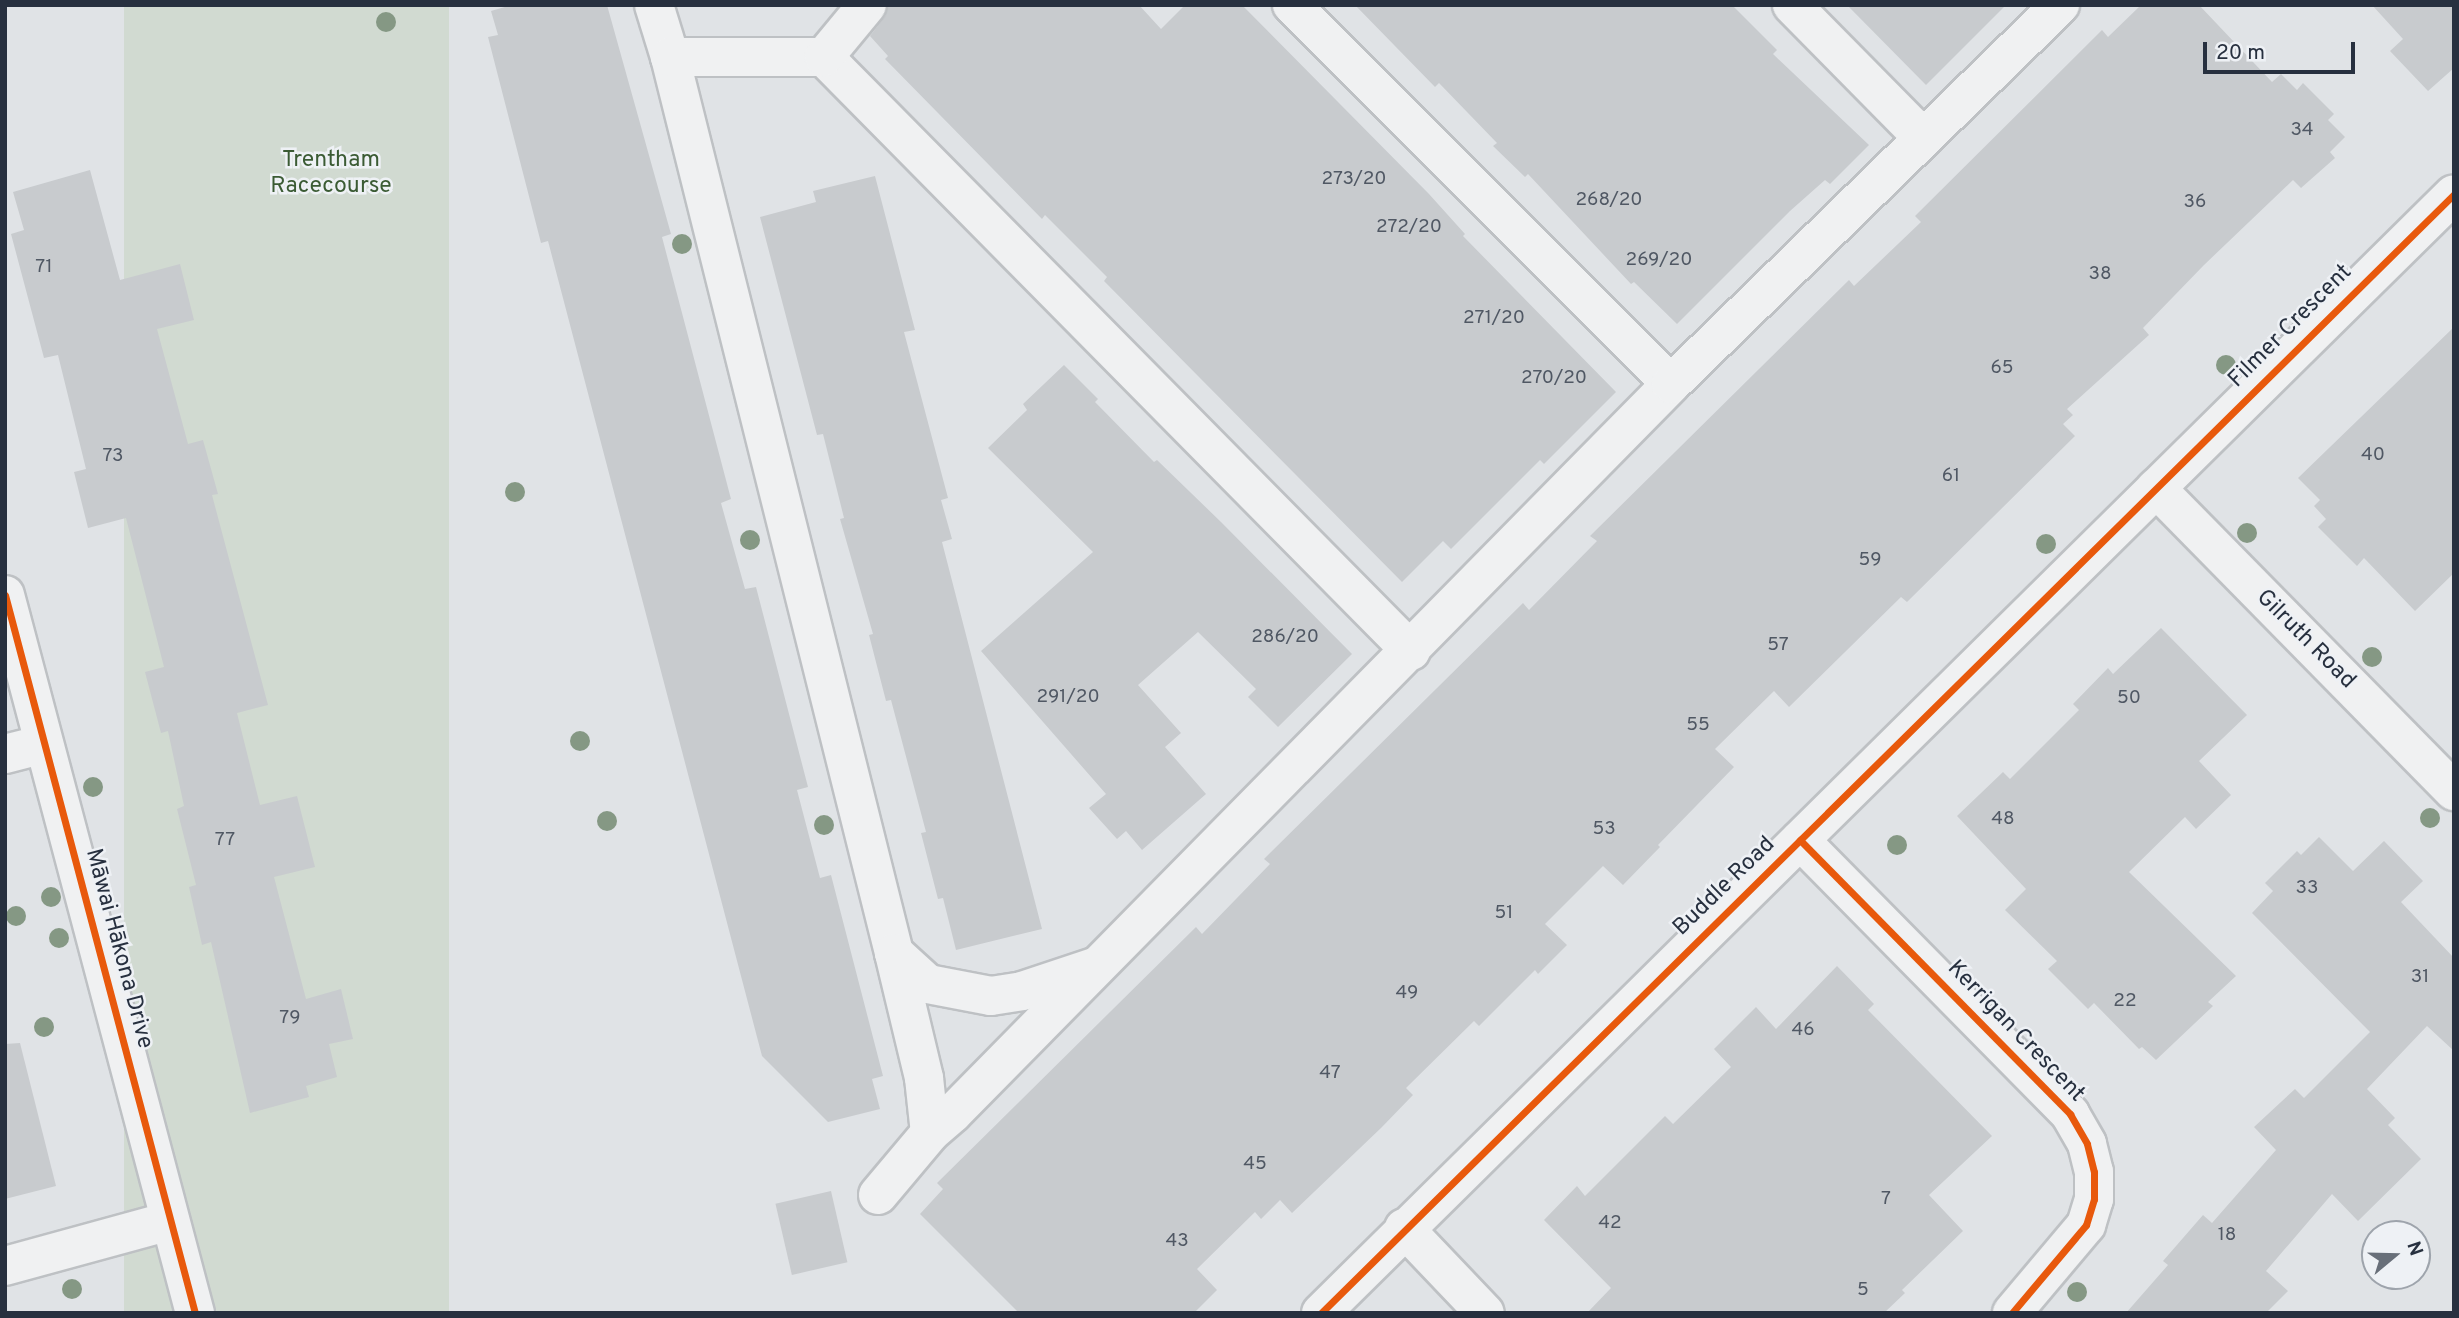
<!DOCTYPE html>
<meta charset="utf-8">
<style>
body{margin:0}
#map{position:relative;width:2459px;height:1318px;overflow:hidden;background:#e0e3e6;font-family:Overpass,sans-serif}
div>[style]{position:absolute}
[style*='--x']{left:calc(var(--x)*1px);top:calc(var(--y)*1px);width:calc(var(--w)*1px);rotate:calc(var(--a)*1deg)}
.green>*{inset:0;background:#d1dad1;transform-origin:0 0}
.building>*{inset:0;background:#c8cbce;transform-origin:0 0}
.roads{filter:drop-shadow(2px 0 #bec1c4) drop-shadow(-2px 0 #bec1c4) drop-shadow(0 2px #bec1c4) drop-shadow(0 -2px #bec1c4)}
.minor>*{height:38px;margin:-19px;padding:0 19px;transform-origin:19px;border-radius:19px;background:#f0f1f2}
.cycleway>*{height:7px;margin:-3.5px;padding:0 3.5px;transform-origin:3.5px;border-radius:3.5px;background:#e8590c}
.trees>*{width:20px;height:20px;margin:-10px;border-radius:50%;background:#859884}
span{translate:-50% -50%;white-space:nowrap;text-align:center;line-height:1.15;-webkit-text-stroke:5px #eef1f5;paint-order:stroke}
.number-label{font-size:19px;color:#505864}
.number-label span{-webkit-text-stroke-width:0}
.park-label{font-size:23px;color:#3b5b34}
.street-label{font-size:23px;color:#27303f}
.frame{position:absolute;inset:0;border:7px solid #27303f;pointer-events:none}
.north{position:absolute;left:2361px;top:1220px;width:70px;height:70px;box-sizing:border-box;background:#eef1f5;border:2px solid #9ea4ac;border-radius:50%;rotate:71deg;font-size:19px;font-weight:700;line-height:28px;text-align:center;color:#27303f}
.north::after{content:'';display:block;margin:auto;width:24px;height:32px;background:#686f79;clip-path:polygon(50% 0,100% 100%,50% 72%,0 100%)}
.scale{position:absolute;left:2203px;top:42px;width:152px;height:32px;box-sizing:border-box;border:4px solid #27303f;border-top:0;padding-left:9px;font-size:21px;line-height:24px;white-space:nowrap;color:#27303f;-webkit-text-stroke:5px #eef1f5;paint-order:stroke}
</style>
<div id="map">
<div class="green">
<i style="left:124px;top:5px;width:325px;height:1353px"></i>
</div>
<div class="building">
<i style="clip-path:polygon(512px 5px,607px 5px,671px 234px,662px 237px,731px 499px,721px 503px,745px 589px,756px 587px,808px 787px,797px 790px,820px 878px,831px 875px,883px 1076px,872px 1079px,880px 1109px,828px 1122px,762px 1056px,548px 241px,541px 243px,488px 37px,498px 35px,491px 11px)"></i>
<i style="clip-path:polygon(888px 5px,1139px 5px,1161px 29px,1185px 5px,1242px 5px,1429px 194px,1465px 234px,1463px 236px,1616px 392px,1544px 464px,1540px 460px,1451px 549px,1443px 541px,1402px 582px,1104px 281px,1107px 277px,1045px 215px,1042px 219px,885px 59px,888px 56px,870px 36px,884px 18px)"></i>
<i style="clip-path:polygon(1355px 5px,1732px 5px,1777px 50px,1773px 54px,1869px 145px,1830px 184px,1825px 180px,1790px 211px,1677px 324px,1634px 282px,1631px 284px,1528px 174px,1525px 177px,1493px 146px,1497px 143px,1439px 83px,1435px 87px)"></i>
<i style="clip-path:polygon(1847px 5px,2006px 5px,1926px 85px)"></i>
<i style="clip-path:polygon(2141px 5px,2199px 5px,2272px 82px,2281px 74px,2297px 90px,2303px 83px,2334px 114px,2328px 120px,2345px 137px,2330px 152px,2335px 158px,2301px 188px,2293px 180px,2204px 265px,2143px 328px,2149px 335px,2067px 409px,2073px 415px,2063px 424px,2075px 436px,1907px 602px,1901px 597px,1789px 707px,1774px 691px,1715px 749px,1734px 767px,1658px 845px,1660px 847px,1623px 885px,1603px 866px,1545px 924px,1567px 945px,1538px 974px,1535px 970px,1479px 1026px,1474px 1021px,1406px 1088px,1413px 1095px,1381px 1128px,1292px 1213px,1280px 1200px,1261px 1219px,1255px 1212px,1197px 1269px,1217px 1290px,1194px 1313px,1019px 1313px,920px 1214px,943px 1189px,937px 1183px,1196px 927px,1202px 934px,1270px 864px,1264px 859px,1523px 603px,1529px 610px,1597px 541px,1590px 536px,1849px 280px,1854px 286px,1921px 222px,1915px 216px,2102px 30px,2108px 37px)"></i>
<i style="clip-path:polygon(2372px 5px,2454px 5px,2454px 68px,2428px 91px,2390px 51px,2403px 39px)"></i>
<i style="clip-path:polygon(90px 170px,120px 280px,180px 264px,194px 320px,157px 329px,188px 444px,203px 440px,218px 494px,212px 495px,268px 705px,237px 713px,260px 805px,297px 796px,315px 867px,274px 877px,306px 999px,341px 989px,353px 1039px,329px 1044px,337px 1077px,306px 1086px,309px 1097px,250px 1113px,211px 942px,202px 945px,189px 887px,196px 885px,177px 809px,184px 806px,168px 731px,161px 733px,145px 672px,164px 667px,126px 518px,88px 528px,74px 472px,86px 469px,58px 355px,44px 358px,11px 234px,24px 230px,13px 192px)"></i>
<i style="clip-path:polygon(875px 176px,915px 330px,904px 332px,948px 498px,941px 500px,952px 539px,942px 542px,1042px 929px,956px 950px,943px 898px,938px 899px,921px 833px,926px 832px,891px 700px,886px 701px,869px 635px,873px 634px,840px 519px,844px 518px,823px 434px,817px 435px,760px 217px,816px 202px,813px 191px)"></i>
<i style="clip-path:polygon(2454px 327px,2454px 573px,2415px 611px,2364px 558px,2357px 566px,2318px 527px,2326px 519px,2314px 506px,2320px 500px,2298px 478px)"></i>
<i style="clip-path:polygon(1064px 365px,1098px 399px,1095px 402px,1154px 462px,1157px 460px,1221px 522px,1352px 654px,1278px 727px,1248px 697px,1256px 689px,1198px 632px,1138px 685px,1181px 733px,1165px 747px,1206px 794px,1142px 850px,1126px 831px,1117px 839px,1089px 808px,1106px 794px,981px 651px,1093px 552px,988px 448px,1027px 410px,1023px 404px)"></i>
<i style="clip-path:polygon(2161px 628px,2247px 715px,2199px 761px,2231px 795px,2196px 829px,2185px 817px,2129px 872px,2236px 976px,2208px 1002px,2213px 1006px,2156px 1060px,2142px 1047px,2139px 1049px,2094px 1003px,2088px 1009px,2048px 969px,2057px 961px,2005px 910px,2026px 889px,1957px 816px,2003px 772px,2010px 779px,2079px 710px,2073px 704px,2108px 668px,2113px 674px)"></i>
<i style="clip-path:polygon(2319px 837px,2353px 871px,2384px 841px,2423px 881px,2401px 902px,2454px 958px,2454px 1051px,2427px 1026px,2367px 1089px,2395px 1118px,2388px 1125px,2421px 1159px,2358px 1221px,2332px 1194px,2266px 1271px,2288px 1291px,2266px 1313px,2126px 1313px,2168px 1265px,2163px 1261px,2203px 1215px,2212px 1223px,2276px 1150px,2254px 1127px,2295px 1089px,2304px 1098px,2370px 1032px,2252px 913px,2273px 891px,2265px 883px,2297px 851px,2301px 855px)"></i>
<i style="clip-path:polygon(1837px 966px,1874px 1004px,1868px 1010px,1992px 1136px,1929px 1195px,1963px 1231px,1902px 1290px,1905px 1293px,1884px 1313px,1587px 1313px,1611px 1288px,1544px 1220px,1577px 1186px,1585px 1196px,1665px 1116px,1673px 1124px,1731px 1067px,1714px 1049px,1756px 1007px,1776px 1029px)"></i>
<i style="clip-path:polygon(20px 1043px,56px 1186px,5px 1199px,5px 1044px)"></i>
<i style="left:831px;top:1191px;width:73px;height:57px;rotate:77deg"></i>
</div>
<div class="roads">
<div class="minor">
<i style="--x:654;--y:5;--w:54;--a:72.9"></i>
<i style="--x:670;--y:57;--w:924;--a:75.96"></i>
<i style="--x:894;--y:953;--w:129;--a:76.5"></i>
<i style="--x:924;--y:1078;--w:55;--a:83.8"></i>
<i style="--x:1292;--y:5;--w:536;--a:45"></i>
<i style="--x:1792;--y:5;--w:187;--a:45.4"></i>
<i style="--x:670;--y:57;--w:154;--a:0"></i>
<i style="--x:824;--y:57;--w:835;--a:45.34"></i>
<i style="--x:824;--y:57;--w:67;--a:-50.4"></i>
<i style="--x:2156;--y:488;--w:425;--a:45.5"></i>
<i style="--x:5;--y:595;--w:743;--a:75.18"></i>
<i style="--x:5;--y:754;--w:40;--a:-14.4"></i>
<i style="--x:1800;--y:840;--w:385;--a:45.4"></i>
<i style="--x:2070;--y:1114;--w:34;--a:60"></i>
<i style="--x:2087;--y:1144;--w:29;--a:76"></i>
<i style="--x:2094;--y:1172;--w:27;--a:90"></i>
<i style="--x:2094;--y:1199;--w:27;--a:107"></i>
<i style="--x:2086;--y:1225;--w:115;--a:130.1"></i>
<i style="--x:894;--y:953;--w:46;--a:42.4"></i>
<i style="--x:928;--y:984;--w:64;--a:10.8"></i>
<i style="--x:991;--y:996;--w:31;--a:-9"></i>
<i style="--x:1022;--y:991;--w:76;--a:-18.4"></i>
<i style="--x:878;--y:1195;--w:81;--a:-50"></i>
<i style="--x:930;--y:1133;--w:30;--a:-41"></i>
<i style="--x:953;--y:1113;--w:1023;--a:-45.44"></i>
<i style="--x:1671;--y:384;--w:543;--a:-44.25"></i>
<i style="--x:1404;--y:1228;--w:117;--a:46.4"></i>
<i style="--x:5;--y:1266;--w:171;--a:-15.3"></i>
<i style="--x:1321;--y:1313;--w:1592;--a:-44.64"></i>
</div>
</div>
<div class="cycleway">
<i style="--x:5;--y:595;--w:743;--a:75.18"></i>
<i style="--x:1800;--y:840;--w:385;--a:45.4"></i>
<i style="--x:2070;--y:1114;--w:34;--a:60"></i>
<i style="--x:2087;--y:1144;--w:29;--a:76"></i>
<i style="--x:2094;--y:1172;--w:27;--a:90"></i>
<i style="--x:2094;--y:1199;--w:27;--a:107"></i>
<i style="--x:2086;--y:1225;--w:115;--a:130.1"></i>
<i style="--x:1321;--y:1313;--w:1592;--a:-44.64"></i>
</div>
<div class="trees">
<i style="left:386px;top:22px"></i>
<i style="left:682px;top:244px"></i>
<i style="left:2226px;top:365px"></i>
<i style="left:515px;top:492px"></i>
<i style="left:2247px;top:533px"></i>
<i style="left:750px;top:540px"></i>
<i style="left:2046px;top:544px"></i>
<i style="left:2372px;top:657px"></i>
<i style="left:580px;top:741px"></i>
<i style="left:93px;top:787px"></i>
<i style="left:2430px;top:818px"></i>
<i style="left:607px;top:821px"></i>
<i style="left:824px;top:825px"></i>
<i style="left:1897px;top:845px"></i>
<i style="left:51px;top:897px"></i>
<i style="left:16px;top:916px"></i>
<i style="left:59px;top:938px"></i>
<i style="left:44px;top:1027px"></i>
<i style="left:72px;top:1289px"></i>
<i style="left:2077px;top:1292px"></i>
</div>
<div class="number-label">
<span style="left:2302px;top:131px">34</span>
<span style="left:1354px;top:180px">273/20</span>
<span style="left:1609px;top:201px">268/20</span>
<span style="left:2195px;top:203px">36</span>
<span style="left:1409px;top:228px">272/20</span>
<span style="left:1659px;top:261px">269/20</span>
<span style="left:44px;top:268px">71</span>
<span style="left:2100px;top:275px">38</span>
<span style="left:1494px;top:319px">271/20</span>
<span style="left:2002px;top:369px">65</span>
<span style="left:1554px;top:379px">270/20</span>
<span style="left:2373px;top:456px">40</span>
<span style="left:113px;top:457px">73</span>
<span style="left:1951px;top:477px">61</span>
<span style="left:1870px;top:561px">59</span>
<span style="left:1285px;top:638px">286/20</span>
<span style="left:1778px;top:646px">57</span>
<span style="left:1068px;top:698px">291/20</span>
<span style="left:2129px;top:699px">50</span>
<span style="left:1698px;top:726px">55</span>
<span style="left:2003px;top:820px">48</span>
<span style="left:1604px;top:830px">53</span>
<span style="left:225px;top:841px">77</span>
<span style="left:2307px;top:889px">33</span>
<span style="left:1504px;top:914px">51</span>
<span style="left:2420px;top:978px">31</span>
<span style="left:1407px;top:994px">49</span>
<span style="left:2125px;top:1002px">22</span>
<span style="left:290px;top:1019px">79</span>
<span style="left:1803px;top:1031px">46</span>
<span style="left:1330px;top:1074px">47</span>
<span style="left:1255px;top:1165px">45</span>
<span style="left:1886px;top:1200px">7</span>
<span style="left:1610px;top:1224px">42</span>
<span style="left:2227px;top:1236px">18</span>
<span style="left:1177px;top:1242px">43</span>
<span style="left:1863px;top:1291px">5</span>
</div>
<div class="park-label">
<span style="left:331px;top:174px">Trentham<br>Racecourse</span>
</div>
<div class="street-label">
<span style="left:2291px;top:327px;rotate:-45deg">Filmer Crescent</span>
<span style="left:2305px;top:640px;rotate:45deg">Gilruth Road</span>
<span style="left:1725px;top:887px;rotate:-44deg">Buddle Road</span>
<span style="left:118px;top:949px;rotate:75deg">Māwai Hākona Drive</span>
<span style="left:2015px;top:1032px;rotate:46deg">Kerrigan Crescent</span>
</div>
<div class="frame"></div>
<div class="north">N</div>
<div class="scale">20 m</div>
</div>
